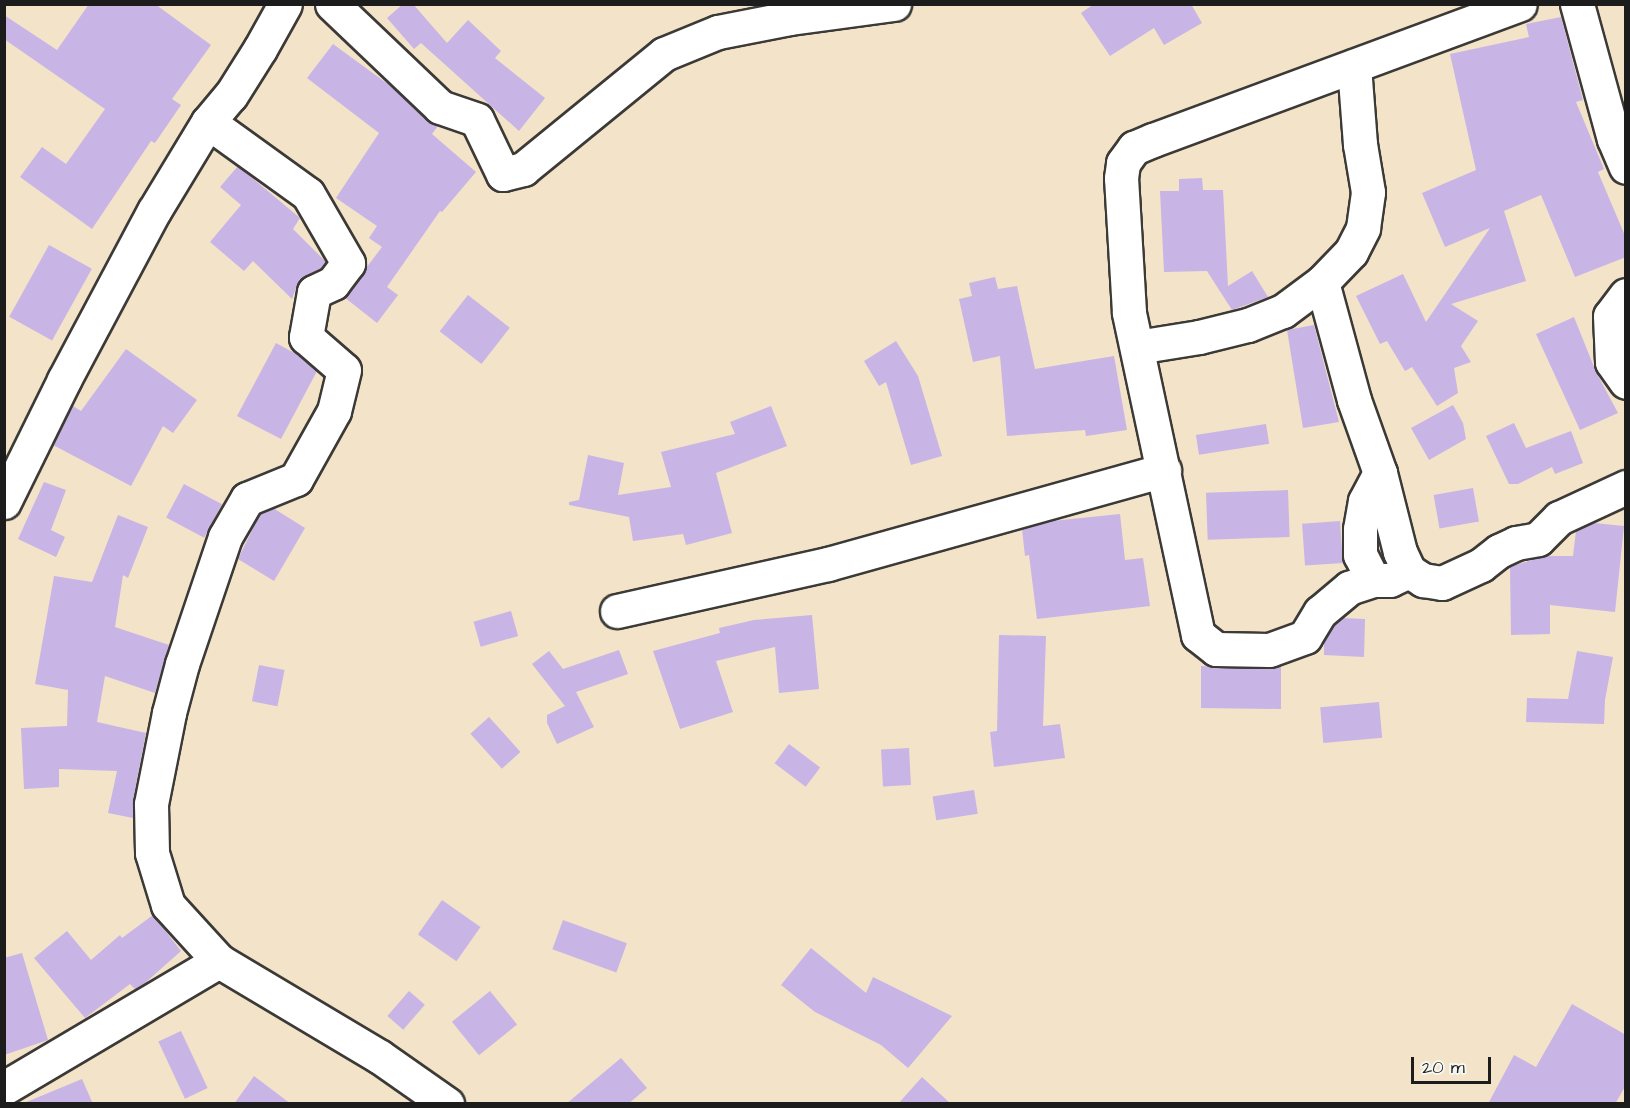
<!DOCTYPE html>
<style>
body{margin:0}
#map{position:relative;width:1630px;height:1108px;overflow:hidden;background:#f2e3c9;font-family:"Architects Daughter",sans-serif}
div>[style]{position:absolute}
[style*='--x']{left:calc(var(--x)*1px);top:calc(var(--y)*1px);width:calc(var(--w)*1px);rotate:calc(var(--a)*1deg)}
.building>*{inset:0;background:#c9b4e6;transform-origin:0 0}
.roads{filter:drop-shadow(2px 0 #3c3a36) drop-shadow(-2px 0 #3c3a36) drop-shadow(0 2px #3c3a36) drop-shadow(0 -2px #3c3a36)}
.minor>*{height:33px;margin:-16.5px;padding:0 16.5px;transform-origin:16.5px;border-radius:16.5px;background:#fff}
span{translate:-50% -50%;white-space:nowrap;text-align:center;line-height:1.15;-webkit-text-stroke:4.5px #f6f6f2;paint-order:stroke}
.frame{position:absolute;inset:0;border:6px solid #1c1c1c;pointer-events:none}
.scale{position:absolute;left:1411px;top:1057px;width:80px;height:27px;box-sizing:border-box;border:3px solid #1c1c1c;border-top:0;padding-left:8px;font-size:18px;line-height:21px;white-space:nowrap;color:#1c1c1c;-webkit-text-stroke:4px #f6f6f2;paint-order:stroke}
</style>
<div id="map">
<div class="building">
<i style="clip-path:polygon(89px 4px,155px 4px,211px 45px,172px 99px,181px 105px,155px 143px,151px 141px,92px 229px,20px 177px,42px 147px,66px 164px,105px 109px,4px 39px,4px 15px,57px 50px)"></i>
<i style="clip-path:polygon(403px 4px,413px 4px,447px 43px,468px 20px,501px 51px,495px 58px,545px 98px,519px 131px,421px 43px,414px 49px,387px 18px)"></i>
<i style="clip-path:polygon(1094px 4px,1191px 4px,1202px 23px,1164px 45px,1154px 28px,1110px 56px,1081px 13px)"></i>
<i style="clip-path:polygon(1561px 17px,1583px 100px,1576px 102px,1604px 169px,1598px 172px,1626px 238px,1626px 257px,1575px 277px,1541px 195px,1504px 211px,1526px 281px,1451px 304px,1478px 321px,1461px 346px,1471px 362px,1454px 368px,1458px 393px,1437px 406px,1412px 367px,1405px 371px,1387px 341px,1380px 344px,1356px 296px,1403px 274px,1426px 322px,1490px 228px,1445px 247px,1422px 193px,1476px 170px,1450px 54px,1529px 37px,1526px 24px)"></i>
<i style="clip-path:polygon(333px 44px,396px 90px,427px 121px,438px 126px,432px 134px,476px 172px,442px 212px,440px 211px,387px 287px,398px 295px,377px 323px,344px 297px,382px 247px,369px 238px,377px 226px,336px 198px,379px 133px,307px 78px)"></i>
<i style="clip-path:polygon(238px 166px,300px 218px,293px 229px,326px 262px,321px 268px,299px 280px,292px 299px,253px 261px,244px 271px,210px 242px,241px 205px,220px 187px)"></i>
<i style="clip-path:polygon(1202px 178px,1203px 190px,1223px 190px,1228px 286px,1252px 271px,1268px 297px,1232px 310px,1207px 271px,1164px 272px,1160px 191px,1179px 191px,1179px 179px)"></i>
<i style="left:49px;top:245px;width:49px;height:82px;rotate:29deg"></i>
<i style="clip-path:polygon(995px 277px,998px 289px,1017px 286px,1035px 369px,1114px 356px,1127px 430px,1086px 436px,1085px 430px,1007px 436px,1000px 356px,973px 362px,959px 299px,972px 296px,969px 283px)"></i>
<i style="left:468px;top:295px;width:53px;height:46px;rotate:38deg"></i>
<i style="clip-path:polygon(1574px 317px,1596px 372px,1618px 413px,1580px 430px,1536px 334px)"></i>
<i style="clip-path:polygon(1314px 325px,1339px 422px,1303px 428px,1287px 330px)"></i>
<i style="clip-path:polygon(896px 341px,918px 376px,942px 456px,911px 465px,886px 382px,879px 386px,864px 361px)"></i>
<i style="clip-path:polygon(276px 343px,298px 355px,317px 371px,281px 439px,237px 416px)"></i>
<i style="clip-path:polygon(126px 349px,197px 400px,173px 433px,163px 426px,131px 486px,53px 445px,73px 406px,81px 411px)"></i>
<i style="clip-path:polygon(1453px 405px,1463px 423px,1466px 439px,1429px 460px,1411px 428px)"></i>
<i style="clip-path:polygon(771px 406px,787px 446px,716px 473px,732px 533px,686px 545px,683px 534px,633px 541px,629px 517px,569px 505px,569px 502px,579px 500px,588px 455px,624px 463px,618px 495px,671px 487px,661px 452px,735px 434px,730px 422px)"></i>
<i style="clip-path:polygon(1514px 423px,1526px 448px,1571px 431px,1583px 463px,1555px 474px,1552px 467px,1518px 484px,1509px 484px,1486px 436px)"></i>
<i style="left:1266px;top:424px;width:20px;height:71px;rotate:81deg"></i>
<i style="clip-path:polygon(44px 482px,66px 490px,51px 530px,65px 537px,56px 557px,18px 539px)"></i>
<i style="left:184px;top:484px;width:43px;height:38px;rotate:28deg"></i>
<i style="left:1473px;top:488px;width:34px;height:40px;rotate:80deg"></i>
<i style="left:1288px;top:490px;width:47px;height:82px;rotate:88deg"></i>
<i style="clip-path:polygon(273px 508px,305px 528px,274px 581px,238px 559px,260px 514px)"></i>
<i style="clip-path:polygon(1120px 514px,1125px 560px,1143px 558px,1150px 606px,1037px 619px,1029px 555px,1025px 556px,1022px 529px,1052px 521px)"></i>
<i style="clip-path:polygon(118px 515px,148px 527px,128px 578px,123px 575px,115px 627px,169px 645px,155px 693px,105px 676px,97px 722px,146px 733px,133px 800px,133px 818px,108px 813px,117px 771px,59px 769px,59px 787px,24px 789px,21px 728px,67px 726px,68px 690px,35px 684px,54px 576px,92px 582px)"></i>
<i style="left:1340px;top:521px;width:42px;height:38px;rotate:86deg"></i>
<i style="clip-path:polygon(1594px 523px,1624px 526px,1615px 612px,1550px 605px,1550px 634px,1511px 635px,1510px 567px,1544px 556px,1573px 556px,1576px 531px)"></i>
<i style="left:511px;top:611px;width:26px;height:39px;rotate:74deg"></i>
<i style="clip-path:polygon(812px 615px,819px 689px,779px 693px,775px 647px,716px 661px,733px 712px,680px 729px,653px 651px,720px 633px,719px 628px,754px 620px)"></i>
<i style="clip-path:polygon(1342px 618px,1365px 619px,1364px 657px,1324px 655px,1324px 641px,1334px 624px)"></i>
<i style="clip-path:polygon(999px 635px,1046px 636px,1043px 726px,1060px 724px,1065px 758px,994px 767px,990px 732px,997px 731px)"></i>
<i style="clip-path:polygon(619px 650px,628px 674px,576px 692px,594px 727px,557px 744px,547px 723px,547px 715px,565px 706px,532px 664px,549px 651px,563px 669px)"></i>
<i style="clip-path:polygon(1577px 651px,1613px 657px,1605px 700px,1604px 724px,1526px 722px,1527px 698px,1568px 699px)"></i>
<i style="left:259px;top:665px;width:26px;height:37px;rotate:11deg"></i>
<i style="clip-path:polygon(1201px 666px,1269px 669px,1281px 666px,1281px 709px,1201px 708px)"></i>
<i style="left:1379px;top:702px;width:36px;height:59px;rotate:85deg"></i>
<i style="left:489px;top:717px;width:47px;height:25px;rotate:48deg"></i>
<i style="left:789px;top:744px;width:39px;height:24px;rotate:37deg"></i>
<i style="left:909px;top:748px;width:37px;height:28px;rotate:87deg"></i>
<i style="left:974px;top:790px;width:24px;height:42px;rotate:81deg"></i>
<i style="left:442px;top:900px;width:47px;height:42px;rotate:35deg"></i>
<i style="clip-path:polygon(153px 915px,181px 951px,145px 983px,135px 989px,130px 984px,85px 1018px,34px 958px,67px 931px,91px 960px,120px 935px,122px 938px)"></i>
<i style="left:563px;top:920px;width:68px;height:31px;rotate:20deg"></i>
<i style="clip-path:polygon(811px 948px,866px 993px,873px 977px,952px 1016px,908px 1068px,881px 1045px,815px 1012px,781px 985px)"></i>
<i style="clip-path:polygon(22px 953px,48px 1040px,4px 1055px,4px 958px)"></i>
<i style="left:409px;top:991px;width:21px;height:33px;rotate:41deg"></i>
<i style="left:490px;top:991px;width:43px;height:49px;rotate:51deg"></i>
<i style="clip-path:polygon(1572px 1004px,1626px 1035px,1626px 1085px,1615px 1104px,1488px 1104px,1514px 1055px,1536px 1067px)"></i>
<i style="left:181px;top:1031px;width:63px;height:25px;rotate:65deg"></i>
<i style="clip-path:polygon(621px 1058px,647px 1088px,628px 1104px,566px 1104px)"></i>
<i style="clip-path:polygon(254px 1076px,291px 1104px,234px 1104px)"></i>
<i style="clip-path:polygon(922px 1077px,951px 1104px,898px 1104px)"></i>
<i style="clip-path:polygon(82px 1079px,93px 1104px,24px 1104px,24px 1103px)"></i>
</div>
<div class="roads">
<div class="minor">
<i style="--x:332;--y:4;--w:149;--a:43.6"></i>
<i style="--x:440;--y:107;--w:39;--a:19"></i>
<i style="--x:477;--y:120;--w:60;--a:64.3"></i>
<i style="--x:503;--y:174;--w:21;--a:-14"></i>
<i style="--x:523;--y:169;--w:182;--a:-39.2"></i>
<i style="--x:664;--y:54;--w:58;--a:-22.2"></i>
<i style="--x:718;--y:32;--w:73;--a:-11"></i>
<i style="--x:790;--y:18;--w:105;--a:-7.7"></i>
<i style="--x:1577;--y:4;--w:140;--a:74.7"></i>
<i style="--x:1614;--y:139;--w:30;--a:67"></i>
<i style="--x:208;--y:122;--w:123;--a:35.8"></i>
<i style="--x:308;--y:194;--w:80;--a:59.9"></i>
<i style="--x:348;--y:263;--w:25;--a:127"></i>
<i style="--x:333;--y:283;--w:21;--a:155"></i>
<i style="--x:314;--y:292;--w:46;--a:100.1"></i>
<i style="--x:306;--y:337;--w:50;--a:41"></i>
<i style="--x:344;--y:370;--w:42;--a:103.7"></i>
<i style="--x:334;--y:411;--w:78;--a:119.2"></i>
<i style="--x:296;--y:479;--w:53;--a:157.8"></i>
<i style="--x:247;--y:499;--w:44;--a:120.1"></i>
<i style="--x:225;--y:537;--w:134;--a:108.7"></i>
<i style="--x:182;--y:664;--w:51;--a:104.9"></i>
<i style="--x:169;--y:713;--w:93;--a:101.2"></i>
<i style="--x:151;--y:804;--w:49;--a:88.8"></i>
<i style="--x:152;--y:853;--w:54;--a:72.9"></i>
<i style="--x:168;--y:905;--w:76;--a:47.7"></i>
<i style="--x:219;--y:961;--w:187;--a:30.8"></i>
<i style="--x:380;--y:1057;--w:82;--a:35"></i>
<i style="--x:1322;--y:282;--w:122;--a:74.8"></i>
<i style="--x:1354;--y:400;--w:77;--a:70.4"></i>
<i style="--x:1380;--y:473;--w:81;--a:75.8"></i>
<i style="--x:1400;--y:552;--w:21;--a:65"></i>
<i style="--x:1409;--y:571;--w:17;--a:33"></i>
<i style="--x:1423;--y:580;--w:19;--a:9"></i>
<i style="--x:1442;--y:583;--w:43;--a:-24.8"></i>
<i style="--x:1481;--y:565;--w:23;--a:-38"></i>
<i style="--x:1499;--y:551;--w:19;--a:-25"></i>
<i style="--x:1516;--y:543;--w:22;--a:-10"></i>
<i style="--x:1538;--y:539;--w:30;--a:-45"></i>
<i style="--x:1559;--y:518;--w:74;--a:-24.8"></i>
<i style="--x:1626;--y:295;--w:26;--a:127"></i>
<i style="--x:1610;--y:316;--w:46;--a:87.5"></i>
<i style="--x:1612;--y:362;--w:24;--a:55"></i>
<i style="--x:1137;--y:347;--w:63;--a:-9.2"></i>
<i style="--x:1199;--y:337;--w:50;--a:-13.8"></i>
<i style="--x:1248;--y:325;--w:38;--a:-22"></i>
<i style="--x:1283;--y:311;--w:49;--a:-36.6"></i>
<i style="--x:1322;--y:282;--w:42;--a:-46"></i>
<i style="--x:1351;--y:252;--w:27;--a:-63"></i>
<i style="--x:1363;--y:228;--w:36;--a:-82"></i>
<i style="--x:1368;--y:192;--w:49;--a:-99.5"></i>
<i style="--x:1360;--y:144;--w:78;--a:-94.4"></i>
<i style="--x:4;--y:502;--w:136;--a:-63.8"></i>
<i style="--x:64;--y:380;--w:191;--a:-62"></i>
<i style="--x:154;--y:211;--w:104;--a:-58.8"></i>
<i style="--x:208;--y:122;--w:35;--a:-50"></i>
<i style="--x:231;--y:95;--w:54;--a:-57.8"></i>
<i style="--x:260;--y:49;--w:51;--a:-60.9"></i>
<i style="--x:1409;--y:571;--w:21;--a:155"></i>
<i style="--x:1390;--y:580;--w:17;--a:180"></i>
<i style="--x:1373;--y:580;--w:25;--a:162"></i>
<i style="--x:1349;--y:588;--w:38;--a:140"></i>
<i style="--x:1320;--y:612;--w:29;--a:121"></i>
<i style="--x:1305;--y:637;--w:38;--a:160"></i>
<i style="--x:1269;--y:650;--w:53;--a:-178.9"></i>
<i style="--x:1216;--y:649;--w:23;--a:-142"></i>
<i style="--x:1198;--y:635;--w:330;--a:-102.1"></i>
<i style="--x:1129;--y:312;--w:134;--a:-93.4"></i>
<i style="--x:1121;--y:178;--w:15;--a:-82"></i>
<i style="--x:1123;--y:163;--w:19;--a:-54"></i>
<i style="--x:1134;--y:148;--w:21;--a:-23"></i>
<i style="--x:1153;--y:140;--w:391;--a:-20.3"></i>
<i style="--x:1373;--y:580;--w:28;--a:-117"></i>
<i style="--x:1360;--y:555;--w:26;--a:-90"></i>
<i style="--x:1360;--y:529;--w:28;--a:-80"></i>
<i style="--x:1365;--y:501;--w:32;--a:-62"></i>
<i style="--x:617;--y:611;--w:216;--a:-12.6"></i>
<i style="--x:828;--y:564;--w:349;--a:-15.6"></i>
<i style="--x:4;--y:1088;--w:250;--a:-30.6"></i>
</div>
</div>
<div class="frame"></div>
<div class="scale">20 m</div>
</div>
